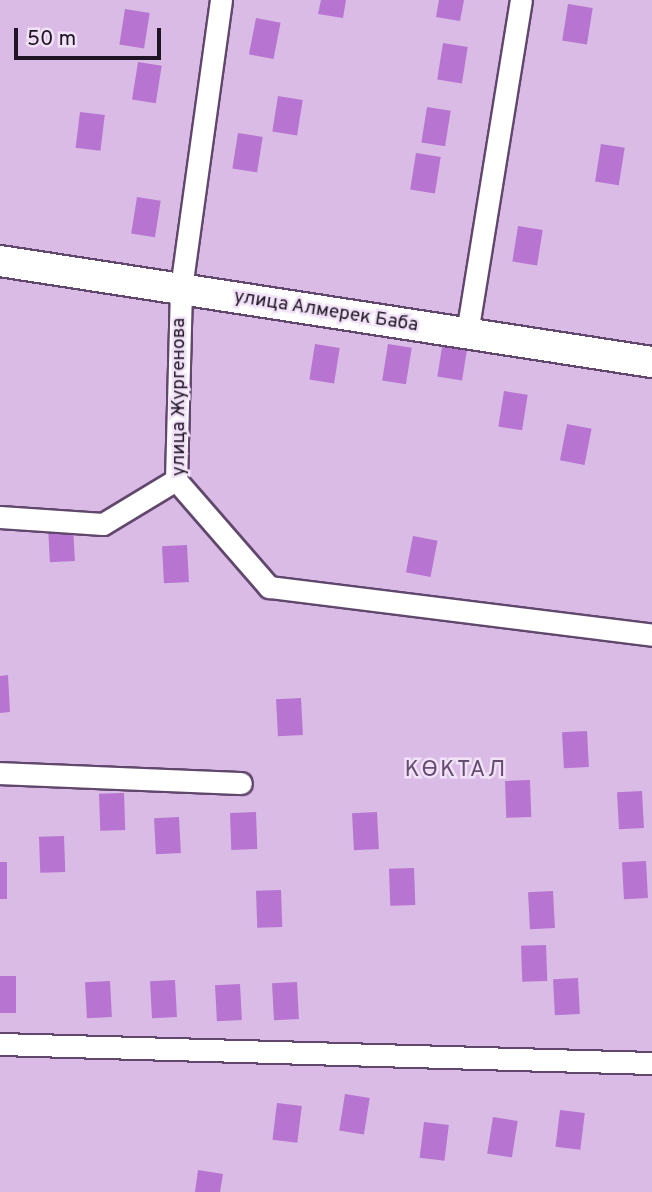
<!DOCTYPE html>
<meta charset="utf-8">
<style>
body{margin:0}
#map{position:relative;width:652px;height:1192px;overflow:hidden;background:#d9bbe5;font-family:Overpass,sans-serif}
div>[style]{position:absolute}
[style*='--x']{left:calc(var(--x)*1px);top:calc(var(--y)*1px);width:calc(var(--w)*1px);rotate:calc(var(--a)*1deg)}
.building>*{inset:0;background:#b775d1;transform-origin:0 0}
.roads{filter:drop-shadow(2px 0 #61476c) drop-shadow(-2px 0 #61476c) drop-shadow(0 2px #61476c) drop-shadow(0 -2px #61476c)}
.street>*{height:21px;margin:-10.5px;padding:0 10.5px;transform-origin:10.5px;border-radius:10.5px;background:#fff}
.secondary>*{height:30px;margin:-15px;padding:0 15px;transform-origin:15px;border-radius:15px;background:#fff}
span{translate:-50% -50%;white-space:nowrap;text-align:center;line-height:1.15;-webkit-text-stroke:5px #f1e2f8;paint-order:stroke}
.street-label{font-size:19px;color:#201525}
.quarter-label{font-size:23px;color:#664c71;letter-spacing:2px}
.scale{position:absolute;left:14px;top:28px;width:147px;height:32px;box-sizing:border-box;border:4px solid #201525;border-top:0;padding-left:9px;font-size:21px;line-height:24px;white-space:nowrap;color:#201525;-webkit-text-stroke:5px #f1e2f8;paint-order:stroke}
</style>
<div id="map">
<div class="building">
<i style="clip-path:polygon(321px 0,346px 0,343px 18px,318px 14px)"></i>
<i style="clip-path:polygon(439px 0,464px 0,460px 21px,436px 17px)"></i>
<i style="left:568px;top:4px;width:25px;height:37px;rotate:9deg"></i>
<i style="left:125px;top:9px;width:25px;height:36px;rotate:9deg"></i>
<i style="left:256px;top:18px;width:25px;height:37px;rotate:11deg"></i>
<i style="left:443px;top:43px;width:25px;height:37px;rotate:9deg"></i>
<i style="left:138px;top:62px;width:24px;height:38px;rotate:9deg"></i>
<i style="left:278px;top:96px;width:25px;height:36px;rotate:9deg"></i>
<i style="left:427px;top:107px;width:24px;height:36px;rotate:9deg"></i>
<i style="left:80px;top:112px;width:25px;height:36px;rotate:7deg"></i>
<i style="left:238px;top:133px;width:25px;height:36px;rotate:9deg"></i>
<i style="left:601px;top:144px;width:24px;height:38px;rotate:9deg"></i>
<i style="left:416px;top:153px;width:25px;height:37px;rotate:9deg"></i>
<i style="left:137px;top:197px;width:24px;height:37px;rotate:9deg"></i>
<i style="left:518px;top:226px;width:25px;height:36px;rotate:9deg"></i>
<i style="left:443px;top:341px;width:25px;height:36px;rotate:9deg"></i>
<i style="left:315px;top:344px;width:25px;height:36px;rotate:9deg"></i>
<i style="left:388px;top:344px;width:24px;height:37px;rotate:9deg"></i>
<i style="left:504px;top:391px;width:24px;height:36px;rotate:9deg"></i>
<i style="left:567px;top:424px;width:25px;height:37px;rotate:11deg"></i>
<i style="left:73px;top:525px;width:36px;height:25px;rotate:87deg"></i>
<i style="left:413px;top:536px;width:25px;height:37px;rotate:11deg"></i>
<i style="left:187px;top:545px;width:37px;height:25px;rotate:87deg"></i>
<i style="clip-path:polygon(8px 675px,10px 712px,0 713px,0 676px)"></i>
<i style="left:301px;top:698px;width:37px;height:25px;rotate:87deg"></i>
<i style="left:587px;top:731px;width:36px;height:25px;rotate:87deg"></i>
<i style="left:530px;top:780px;width:37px;height:25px;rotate:88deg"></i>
<i style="left:642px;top:791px;width:37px;height:25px;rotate:87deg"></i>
<i style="left:124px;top:793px;width:37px;height:25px;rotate:88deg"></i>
<i style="left:256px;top:812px;width:37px;height:26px;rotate:88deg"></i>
<i style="left:377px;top:812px;width:37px;height:25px;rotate:87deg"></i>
<i style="left:179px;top:817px;width:36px;height:25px;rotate:87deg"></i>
<i style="left:64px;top:836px;width:36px;height:25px;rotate:88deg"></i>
<i style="left:646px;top:861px;width:37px;height:24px;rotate:87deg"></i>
<i style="left:0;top:862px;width:7px;height:37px"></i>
<i style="left:414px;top:868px;width:37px;height:25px;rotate:88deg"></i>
<i style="left:281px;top:890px;width:37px;height:25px;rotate:88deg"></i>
<i style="left:553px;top:891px;width:37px;height:25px;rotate:87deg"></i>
<i style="left:546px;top:945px;width:36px;height:25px;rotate:88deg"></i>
<i style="left:0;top:976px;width:16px;height:37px"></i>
<i style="left:578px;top:978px;width:36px;height:25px;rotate:87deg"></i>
<i style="left:175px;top:980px;width:37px;height:25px;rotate:87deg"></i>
<i style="left:110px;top:981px;width:36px;height:25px;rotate:87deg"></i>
<i style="left:297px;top:982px;width:37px;height:25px;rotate:87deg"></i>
<i style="left:240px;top:984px;width:36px;height:25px;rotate:87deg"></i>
<i style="left:345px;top:1094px;width:25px;height:37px;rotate:9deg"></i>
<i style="left:277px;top:1103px;width:25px;height:37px;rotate:7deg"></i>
<i style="left:560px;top:1110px;width:25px;height:37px;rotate:7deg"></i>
<i style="left:493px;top:1117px;width:25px;height:37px;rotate:9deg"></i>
<i style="left:424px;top:1122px;width:25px;height:36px;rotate:7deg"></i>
<i style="clip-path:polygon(198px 1170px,223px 1174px,220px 1192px,195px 1192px)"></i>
</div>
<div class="roads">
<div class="street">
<i style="--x:221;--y:0;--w:292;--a:97.9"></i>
<i style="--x:181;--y:289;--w:191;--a:91.5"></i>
<i style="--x:176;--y:480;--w:142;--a:49"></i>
<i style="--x:269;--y:587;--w:386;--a:7.1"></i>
<i style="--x:467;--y:333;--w:337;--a:-80.8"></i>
<i style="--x:0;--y:517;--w:103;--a:3.9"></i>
<i style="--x:103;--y:524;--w:85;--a:-31.1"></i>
<i style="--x:0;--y:773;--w:241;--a:2.4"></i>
<i style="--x:0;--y:1044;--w:652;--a:1.67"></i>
</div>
<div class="secondary">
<i style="--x:0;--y:261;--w:660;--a:8.81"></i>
</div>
</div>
<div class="street-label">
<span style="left:326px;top:312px;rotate:9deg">улица Алмерек Баба</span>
<span style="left:180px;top:397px;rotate:-90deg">улица Жургенова</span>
</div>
<div class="quarter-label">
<span style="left:456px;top:771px">КӨКТАЛ</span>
</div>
<div class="scale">50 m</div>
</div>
